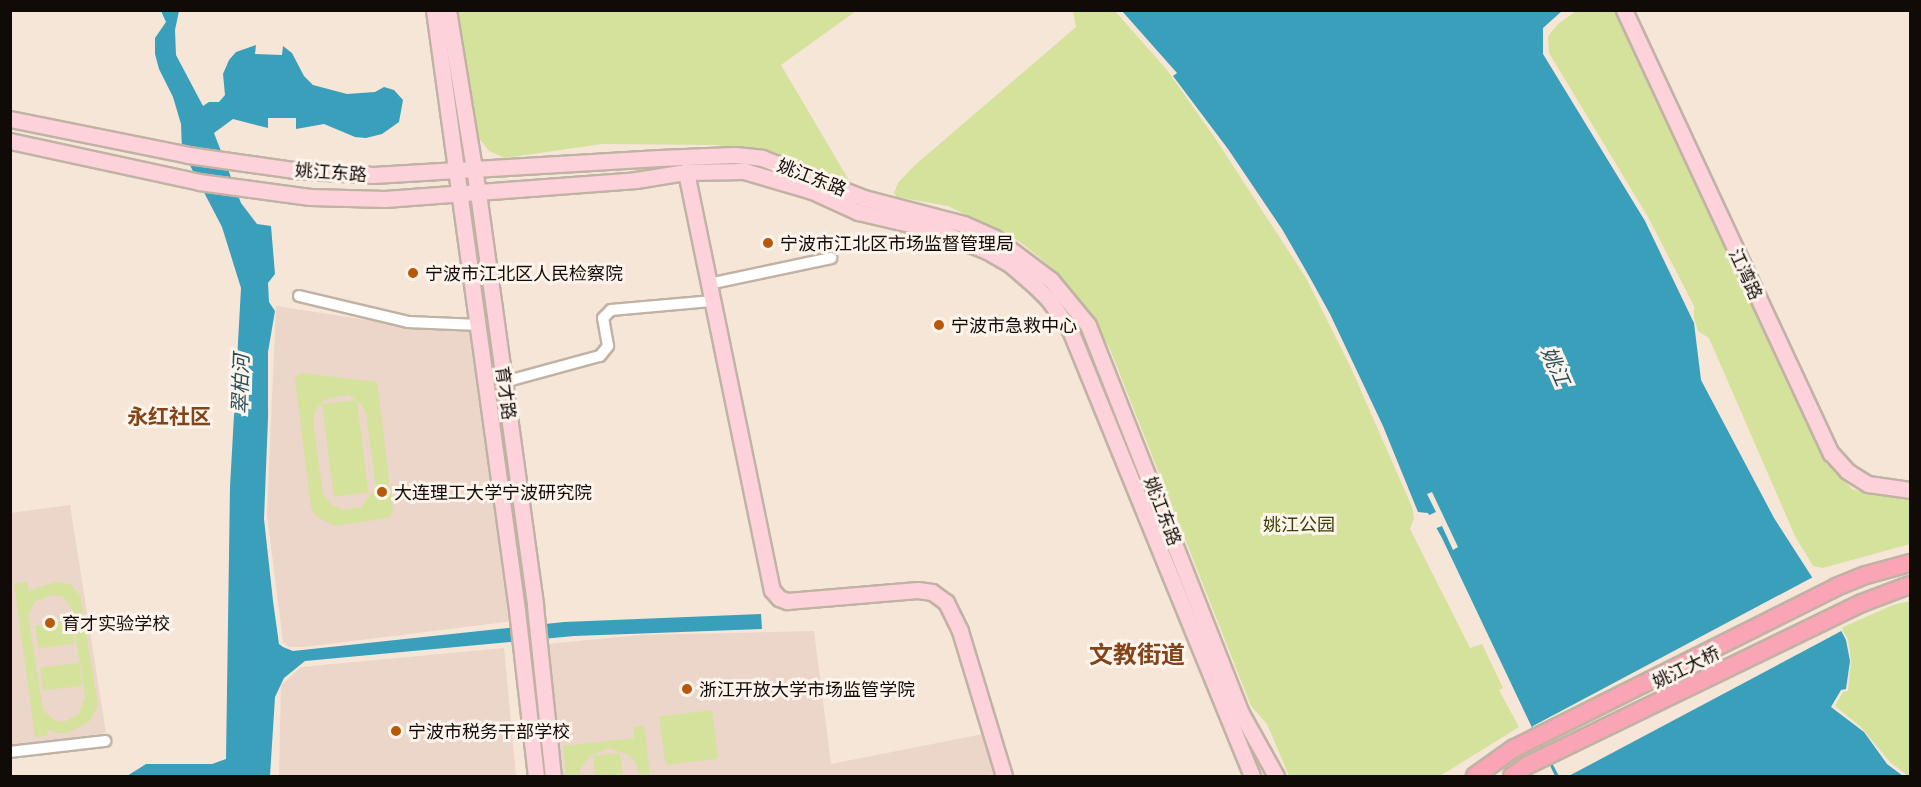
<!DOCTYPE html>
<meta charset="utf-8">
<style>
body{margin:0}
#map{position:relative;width:1921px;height:787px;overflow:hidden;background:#f5e6d8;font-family:Manrope,"Noto Sans SC",sans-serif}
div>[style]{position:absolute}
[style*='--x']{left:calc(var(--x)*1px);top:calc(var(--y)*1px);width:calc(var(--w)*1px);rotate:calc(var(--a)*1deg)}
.education>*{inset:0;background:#ecd6c9}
.green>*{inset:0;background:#d4e29c;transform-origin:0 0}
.water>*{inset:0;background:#3a9fba}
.pier>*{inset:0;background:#f5e6d8;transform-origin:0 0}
.roads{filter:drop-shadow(2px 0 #c0b2a4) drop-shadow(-2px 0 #c0b2a4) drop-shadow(0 2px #c0b2a4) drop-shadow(0 -2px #c0b2a4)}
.street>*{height:10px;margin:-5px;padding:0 5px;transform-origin:5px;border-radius:5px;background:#fff}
.secondary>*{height:15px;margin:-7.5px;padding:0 7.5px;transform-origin:7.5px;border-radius:7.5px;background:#fdd2da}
.primary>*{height:16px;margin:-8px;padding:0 8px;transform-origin:8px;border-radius:8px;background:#faa5b6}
.dots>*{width:16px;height:16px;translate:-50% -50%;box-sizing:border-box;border:3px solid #fef4ec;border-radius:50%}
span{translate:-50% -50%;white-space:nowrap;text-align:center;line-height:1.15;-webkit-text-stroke:6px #fef4ec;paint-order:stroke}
.street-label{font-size:18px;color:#100b07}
.poi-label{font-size:18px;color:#100b07}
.left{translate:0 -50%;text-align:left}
.park-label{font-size:18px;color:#394106}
.water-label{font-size:20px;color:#25505d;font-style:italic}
.quarter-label{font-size:21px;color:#82441a;font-weight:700}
.district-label{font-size:24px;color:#82441a;font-weight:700}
.frame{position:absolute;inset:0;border:12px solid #100b07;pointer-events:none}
</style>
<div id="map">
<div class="education">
<i style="clip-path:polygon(276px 306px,407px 326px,475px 326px,514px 621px,304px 647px,289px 647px,283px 642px,267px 515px)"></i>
<i style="clip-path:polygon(70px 505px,106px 733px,11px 746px,10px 513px)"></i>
<i style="clip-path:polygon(814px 631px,831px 764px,983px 734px,998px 776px,561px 776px,547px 644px,640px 635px)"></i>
<i style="clip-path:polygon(504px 648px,516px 776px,279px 776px,281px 685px,301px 667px)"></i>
</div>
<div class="green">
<i style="clip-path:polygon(1614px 10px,1825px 458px,1852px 489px,1872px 495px,1910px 497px,1910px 544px,1823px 568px,1813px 566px,1795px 536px,1709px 338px,1698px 331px,1694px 318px,1694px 306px,1648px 217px,1549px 53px,1548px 36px,1558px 24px,1576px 11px)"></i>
<i style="clip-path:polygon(457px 11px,856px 11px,781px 65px,850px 182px,857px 187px,855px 191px,771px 154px,717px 145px,602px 144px,505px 158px,489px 151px,475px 133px)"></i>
<i style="clip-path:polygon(1073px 11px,1115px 11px,1167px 70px,1217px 141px,1306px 278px,1351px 368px,1412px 507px,1414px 518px,1410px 529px,1470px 648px,1482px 644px,1503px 688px,1499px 690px,1519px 727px,1440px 776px,1289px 776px,1267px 724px,1251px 706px,1110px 349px,1092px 318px,1057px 272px,1019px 241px,948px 206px,897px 197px,894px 193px,898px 183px,915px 165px,1076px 27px)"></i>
<i style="clip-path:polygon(evenodd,302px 373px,377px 382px,393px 512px,388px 518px,334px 526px,316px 516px,311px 507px,295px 377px,302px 373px,348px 395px,359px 402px,366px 412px,376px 487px,361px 507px,345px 510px,332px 505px,323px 494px,313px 422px,316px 409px,326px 399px,348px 395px)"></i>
<i style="left:357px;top:400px;width:93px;height:35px;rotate:83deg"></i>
<i style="clip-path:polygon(evenodd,27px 582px,29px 592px,36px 588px,57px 582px,70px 584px,80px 595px,98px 705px,90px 721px,68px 733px,57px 733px,47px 729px,48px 736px,35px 737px,14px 584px,27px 582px,53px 595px,63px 597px,71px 608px,85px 696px,79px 714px,64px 722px,54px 720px,43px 710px,28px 614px,36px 601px,53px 595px)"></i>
<i style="clip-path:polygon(1910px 601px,1910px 776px,1908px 776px,1890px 762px,1860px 726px,1835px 706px,1843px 692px,1848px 691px,1851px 660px,1848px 639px,1841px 628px,1893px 605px)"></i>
<i style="left:72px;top:621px;width:23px;height:37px;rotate:83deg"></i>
<i style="left:79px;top:663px;width:23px;height:39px;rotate:83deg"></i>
<i style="left:712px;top:710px;width:49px;height:53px;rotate:83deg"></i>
<i style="clip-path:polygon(644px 726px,650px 776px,640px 776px,636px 763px,629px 755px,609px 748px,590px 756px,580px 769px,579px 776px,566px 776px,563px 746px,634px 738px,634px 727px)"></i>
<i style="clip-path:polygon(620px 753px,623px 776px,595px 776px,593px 756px)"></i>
</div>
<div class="water">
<i style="clip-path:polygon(161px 11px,179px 11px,175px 30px,176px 55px,203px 106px,209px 102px,219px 102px,225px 95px,223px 74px,229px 60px,236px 52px,256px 45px,255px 54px,282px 55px,283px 46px,292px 53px,304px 76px,313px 85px,347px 94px,375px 92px,384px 87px,394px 90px,403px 100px,399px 122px,382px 134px,366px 138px,355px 137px,324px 124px,296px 129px,296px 118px,268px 118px,268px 128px,233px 119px,214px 133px,241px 203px,257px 224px,271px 226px,275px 274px,268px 283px,269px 302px,275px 311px,268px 352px,268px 418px,264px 519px,273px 601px,279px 644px,283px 647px,293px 651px,564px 622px,761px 614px,762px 629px,574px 636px,305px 661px,284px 678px,275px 697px,270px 776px,127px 776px,146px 764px,212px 764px,226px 759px,230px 487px,241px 288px,222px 227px,182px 150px,181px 124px,173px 97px,159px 69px,155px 54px,155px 38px,166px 22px)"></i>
<i style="clip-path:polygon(1122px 11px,1562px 11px,1543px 28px,1543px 54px,1645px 221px,1694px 323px,1701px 380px,1774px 518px,1819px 588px,1846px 640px,1850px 661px,1846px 689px,1841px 690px,1831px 707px,1864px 732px,1887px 764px,1903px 776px,1555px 776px,1442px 538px,1428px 513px,1418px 512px,1383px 426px,1330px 314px,1309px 276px,1282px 229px,1228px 149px,1173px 76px,1177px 73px)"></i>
</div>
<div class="pier">
<i style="clip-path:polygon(1432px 492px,1458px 547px,1453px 550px,1442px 526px,1434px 529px,1427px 516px,1436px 512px,1427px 494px)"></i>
<i style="left:1815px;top:576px;width:61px;height:320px;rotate:62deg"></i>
</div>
<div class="roads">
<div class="street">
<i style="--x:708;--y:284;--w:126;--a:-11.9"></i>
<i style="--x:299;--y:296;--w:112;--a:13.4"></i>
<i style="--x:408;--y:322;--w:71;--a:2.4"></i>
<i style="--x:504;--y:382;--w:99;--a:-15.2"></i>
<i style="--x:600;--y:356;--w:13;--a:-51"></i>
<i style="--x:608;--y:346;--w:28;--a:-100"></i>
<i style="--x:603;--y:318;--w:11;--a:-45"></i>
<i style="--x:611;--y:310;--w:100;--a:-5.1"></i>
<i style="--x:10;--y:752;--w:96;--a:-6.6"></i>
</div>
<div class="secondary">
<i style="--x:434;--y:10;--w:606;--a:82.12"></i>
<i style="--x:517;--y:610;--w:167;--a:83.5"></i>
<i style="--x:448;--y:10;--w:185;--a:80.7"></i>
<i style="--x:478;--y:193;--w:417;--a:82.1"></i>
<i style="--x:535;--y:606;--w:171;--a:84"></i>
<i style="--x:1624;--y:10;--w:489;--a:65"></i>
<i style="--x:1831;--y:453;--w:24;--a:48"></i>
<i style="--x:1847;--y:471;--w:25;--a:32"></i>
<i style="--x:1868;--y:484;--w:42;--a:8.1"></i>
<i style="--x:10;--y:119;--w:182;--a:11.4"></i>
<i style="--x:188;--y:155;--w:106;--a:8.1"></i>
<i style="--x:293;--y:170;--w:80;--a:3.6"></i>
<i style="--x:373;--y:175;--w:287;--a:-3.4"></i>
<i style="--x:659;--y:158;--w:76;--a:-2.3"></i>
<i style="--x:735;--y:155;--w:27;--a:6"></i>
<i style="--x:762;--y:158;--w:110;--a:21.4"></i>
<i style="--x:864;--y:198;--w:103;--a:14.6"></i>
<i style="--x:964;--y:224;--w:34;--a:24"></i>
<i style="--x:995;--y:238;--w:70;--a:36.9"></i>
<i style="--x:1051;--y:280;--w:58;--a:50.6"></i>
<i style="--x:1088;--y:325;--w:419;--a:68.5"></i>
<i style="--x:1242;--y:715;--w:70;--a:60.9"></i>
<i style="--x:10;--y:141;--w:193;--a:12.2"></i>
<i style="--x:199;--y:182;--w:112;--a:7.7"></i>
<i style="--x:310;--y:197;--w:75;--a:1.5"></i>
<i style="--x:385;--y:199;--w:252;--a:-4.3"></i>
<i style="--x:636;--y:180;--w:51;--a:-9.1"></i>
<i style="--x:686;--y:172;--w:58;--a:-1"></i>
<i style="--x:744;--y:171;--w:71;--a:16.4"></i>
<i style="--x:812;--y:191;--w:51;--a:24.5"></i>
<i style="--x:858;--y:212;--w:79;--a:13.2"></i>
<i style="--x:935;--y:230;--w:56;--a:22"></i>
<i style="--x:987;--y:251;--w:28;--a:30"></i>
<i style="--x:1011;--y:265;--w:29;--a:41"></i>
<i style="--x:1033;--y:284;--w:23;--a:45"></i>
<i style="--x:1049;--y:300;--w:37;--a:55"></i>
<i style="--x:1070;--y:330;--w:482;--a:67.8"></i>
<i style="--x:686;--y:172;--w:427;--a:78.4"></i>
<i style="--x:772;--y:590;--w:11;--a:49"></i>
<i style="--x:779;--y:598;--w:9;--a:21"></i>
<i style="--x:787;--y:601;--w:131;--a:-4.8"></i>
<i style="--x:918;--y:590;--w:14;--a:8"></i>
<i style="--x:932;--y:592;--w:17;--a:36"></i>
<i style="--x:946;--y:602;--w:32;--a:64"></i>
<i style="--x:960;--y:631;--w:152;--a:73.1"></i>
</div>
<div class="primary">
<i style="--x:1475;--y:776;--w:47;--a:-35.4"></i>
<i style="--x:1513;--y:749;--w:361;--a:-26.6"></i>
<i style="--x:1836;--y:587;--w:32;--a:-22"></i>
<i style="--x:1866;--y:575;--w:46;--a:-15.3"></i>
<i style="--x:1512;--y:776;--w:19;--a:-35"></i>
<i style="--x:1528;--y:765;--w:371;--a:-25.9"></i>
<i style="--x:1862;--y:603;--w:51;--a:-20.6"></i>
</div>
</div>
<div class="dots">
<i style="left:768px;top:243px;background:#b75908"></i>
<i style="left:413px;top:273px;background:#b75908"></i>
<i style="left:939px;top:325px;background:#b75908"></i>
<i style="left:382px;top:492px;background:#b75908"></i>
<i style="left:50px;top:623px;background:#b75908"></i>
<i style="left:687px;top:689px;background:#b75908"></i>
<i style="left:396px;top:731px;background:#b75908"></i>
</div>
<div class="street-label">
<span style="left:331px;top:172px;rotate:4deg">姚江东路</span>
<span style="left:812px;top:177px;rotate:21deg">姚江东路</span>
<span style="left:1746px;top:274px;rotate:65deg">江湾路</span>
<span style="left:506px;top:393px;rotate:82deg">育才路</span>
<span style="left:1163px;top:511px;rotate:69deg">姚江东路</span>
<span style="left:1686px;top:667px;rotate:-26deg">姚江大桥</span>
</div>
<div class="poi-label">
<span class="left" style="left:780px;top:243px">宁波市江北区市场监督管理局</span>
<span class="left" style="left:425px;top:273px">宁波市江北区人民检察院</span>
<span class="left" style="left:951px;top:325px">宁波市急救中心</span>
<span class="left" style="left:394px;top:492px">大连理工大学宁波研究院</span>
<span class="left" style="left:62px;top:623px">育才实验学校</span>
<span class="left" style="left:699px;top:689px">浙江开放大学市场监管学院</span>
<span class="left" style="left:408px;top:731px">宁波市税务干部学校</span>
</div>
<div class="park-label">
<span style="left:1299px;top:524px">姚江公园</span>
</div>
<div class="water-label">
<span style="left:1556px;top:366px;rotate:66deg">姚江</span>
<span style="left:240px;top:384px;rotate:-88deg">翠柏河</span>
</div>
<div class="quarter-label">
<span style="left:169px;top:416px">永红社区</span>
</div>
<div class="district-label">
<span style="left:1137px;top:654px">文教街道</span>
</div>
<div class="frame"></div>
</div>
